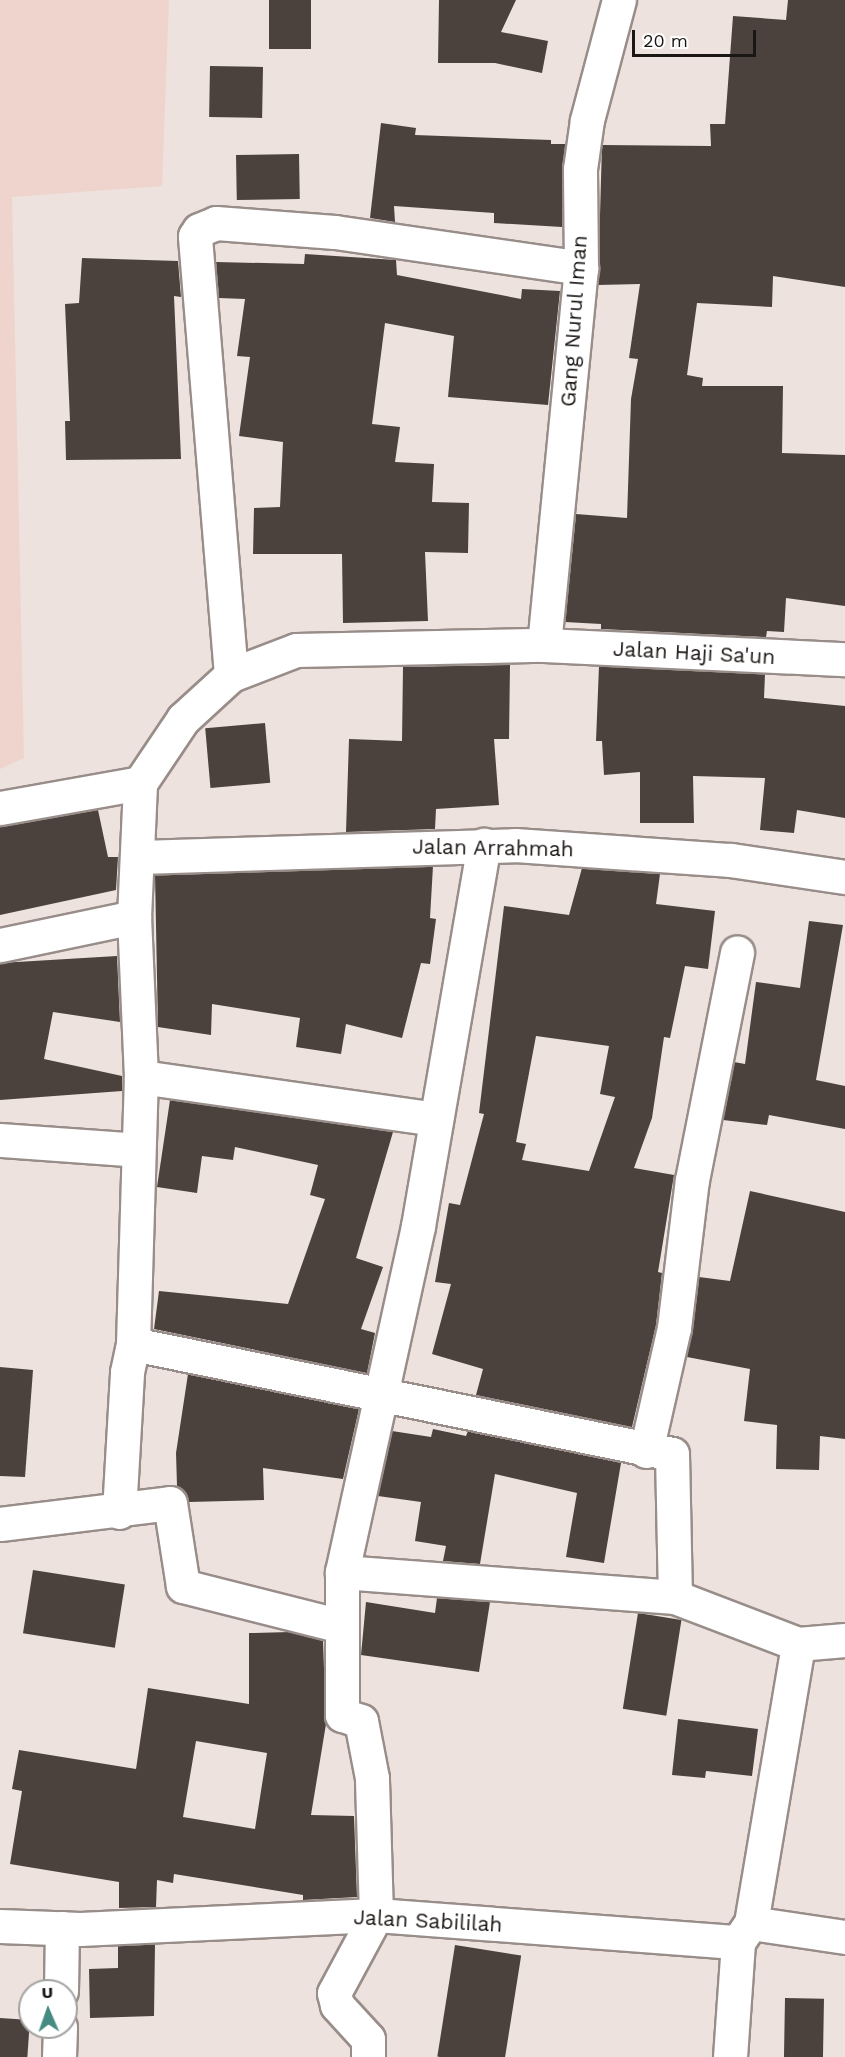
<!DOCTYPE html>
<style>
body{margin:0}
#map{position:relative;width:845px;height:2057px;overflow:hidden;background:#ede2dd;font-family:"Work Sans",sans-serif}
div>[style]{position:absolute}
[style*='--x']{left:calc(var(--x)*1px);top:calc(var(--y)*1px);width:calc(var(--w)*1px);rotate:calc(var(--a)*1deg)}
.industrial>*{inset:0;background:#eed4cd}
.building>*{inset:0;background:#4b423e;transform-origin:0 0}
.roads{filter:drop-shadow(2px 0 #988d89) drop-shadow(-2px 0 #988d89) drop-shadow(0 2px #988d89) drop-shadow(0 -2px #988d89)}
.minor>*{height:33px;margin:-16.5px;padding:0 16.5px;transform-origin:16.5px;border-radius:16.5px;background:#fff}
span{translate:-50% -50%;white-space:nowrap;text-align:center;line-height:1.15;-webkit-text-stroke:6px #fff;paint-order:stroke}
.street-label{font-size:21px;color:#1a1614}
.north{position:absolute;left:18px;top:1979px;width:60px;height:60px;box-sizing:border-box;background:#fff;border:2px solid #a3a2a1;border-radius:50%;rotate:358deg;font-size:16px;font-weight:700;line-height:24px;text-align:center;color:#1a1614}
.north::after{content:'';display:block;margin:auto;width:21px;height:27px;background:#458b82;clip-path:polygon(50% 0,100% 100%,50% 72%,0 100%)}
.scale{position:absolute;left:632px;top:30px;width:124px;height:27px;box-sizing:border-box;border:3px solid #1a1614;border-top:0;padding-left:8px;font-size:18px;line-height:21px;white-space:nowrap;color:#1a1614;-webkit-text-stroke:4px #fff;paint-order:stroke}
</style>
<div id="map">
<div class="industrial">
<i style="clip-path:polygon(0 0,169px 0,162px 186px,12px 197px,24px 758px,0 769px)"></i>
</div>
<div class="building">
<i style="left:269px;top:0;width:42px;height:49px"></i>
<i style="clip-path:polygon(439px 0,516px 0,501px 32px,548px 41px,542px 73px,495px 63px,438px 63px)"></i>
<i style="clip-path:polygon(788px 0,845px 0,845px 287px,773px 276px,772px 307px,697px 303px,687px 375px,703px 378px,702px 386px,783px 386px,782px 453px,845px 455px,845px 606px,786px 598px,784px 632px,767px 631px,766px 637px,601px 629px,601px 624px,565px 622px,576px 514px,627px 518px,631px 399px,638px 359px,629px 358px,640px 284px,598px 285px,602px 145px,711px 146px,710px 124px,725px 124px,733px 16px,786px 20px)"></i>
<i style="left:210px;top:66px;width:53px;height:51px;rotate:1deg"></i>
<i style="clip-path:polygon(381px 123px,416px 128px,415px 135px,551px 140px,551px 144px,565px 144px,562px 227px,494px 223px,494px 213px,394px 206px,395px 222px,370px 218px)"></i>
<i style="left:299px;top:154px;width:45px;height:63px;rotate:89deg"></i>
<i style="clip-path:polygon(305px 254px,396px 260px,397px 275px,521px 299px,522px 289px,560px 291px,548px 405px,448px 397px,454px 336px,385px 323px,372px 424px,400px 427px,395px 462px,434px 464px,432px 502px,469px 503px,468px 553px,425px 552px,428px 621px,343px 623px,342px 554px,253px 554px,254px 508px,280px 507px,283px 442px,239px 436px,250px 357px,237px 356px,245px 299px,219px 298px,216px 262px,304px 264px)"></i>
<i style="clip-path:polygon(82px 258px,178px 261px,181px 297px,174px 296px,181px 459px,66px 460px,65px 421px,70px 421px,65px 304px,79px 303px)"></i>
<i style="clip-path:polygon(510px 665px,509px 739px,494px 739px,499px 805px,436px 809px,435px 829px,346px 832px,349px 739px,402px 741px,403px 667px)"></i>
<i style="clip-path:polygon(599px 666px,765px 674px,764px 698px,845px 706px,845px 818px,797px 810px,794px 833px,760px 830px,765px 778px,693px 776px,694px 823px,640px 823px,640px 772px,604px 775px,602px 741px,596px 741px)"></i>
<i style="left:265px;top:723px;width:60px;height:60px;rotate:85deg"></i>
<i style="clip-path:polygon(98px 810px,108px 857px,118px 857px,116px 890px,0 915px,0 826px)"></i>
<i style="clip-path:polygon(433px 866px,430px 918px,436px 919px,430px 964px,421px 963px,402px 1038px,346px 1024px,341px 1054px,296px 1047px,300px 1018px,212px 1004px,211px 1035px,158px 1027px,155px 875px)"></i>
<i style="clip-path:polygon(evenodd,582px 868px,660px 874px,656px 904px,715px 911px,708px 969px,685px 966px,670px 1038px,664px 1037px,652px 1118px,634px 1168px,674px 1175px,658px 1272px,662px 1273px,656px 1325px,632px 1427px,476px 1395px,483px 1369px,432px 1354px,451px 1284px,435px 1282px,449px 1203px,460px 1205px,484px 1114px,479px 1113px,504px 906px,569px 915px,582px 868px,536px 1036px,609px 1046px,600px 1094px,615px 1097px,589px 1171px,522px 1160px,526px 1144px,516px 1142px,536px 1036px)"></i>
<i style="clip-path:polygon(809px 921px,843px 925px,816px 1080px,845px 1086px,845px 1129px,769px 1115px,767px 1125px,723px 1120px,734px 1062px,745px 1064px,756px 982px,800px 988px)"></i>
<i style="clip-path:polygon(117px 956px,120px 1022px,53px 1012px,44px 1059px,122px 1076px,122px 1091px,0 1100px,0 963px)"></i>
<i style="clip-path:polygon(170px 1100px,393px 1132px,356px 1258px,383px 1267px,361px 1329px,375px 1333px,367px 1373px,154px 1329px,159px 1291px,288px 1304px,325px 1199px,310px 1195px,318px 1165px,235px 1147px,233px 1160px,202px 1156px,197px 1193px,157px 1187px)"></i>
<i style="clip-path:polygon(750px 1191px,845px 1212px,845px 1439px,820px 1436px,819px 1470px,776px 1469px,777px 1425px,744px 1421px,750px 1369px,687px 1357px,699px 1277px,730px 1281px)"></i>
<i style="clip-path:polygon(0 1367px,33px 1370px,25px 1477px,0 1476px)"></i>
<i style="clip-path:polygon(188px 1374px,359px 1409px,343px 1479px,263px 1468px,264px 1500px,189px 1502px,177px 1486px,176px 1453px)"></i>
<i style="clip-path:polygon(433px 1429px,466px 1436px,468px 1431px,621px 1463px,604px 1563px,566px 1557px,577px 1493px,495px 1474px,480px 1564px,443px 1561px,446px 1546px,415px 1541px,421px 1502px,378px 1496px,392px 1431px,431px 1437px)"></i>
<i style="left:33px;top:1570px;width:93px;height:64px;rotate:9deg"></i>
<i style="clip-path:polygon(437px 1598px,490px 1602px,479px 1672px,361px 1655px,366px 1602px,435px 1613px)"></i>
<i style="left:638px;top:1613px;width:44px;height:97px;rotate:9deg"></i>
<i style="clip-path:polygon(evenodd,290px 1632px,323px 1641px,326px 1724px,311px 1815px,354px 1816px,357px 1897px,303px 1900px,303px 1895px,174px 1874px,173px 1883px,157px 1880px,156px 1907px,119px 1908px,119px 1882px,10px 1864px,22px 1791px,12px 1789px,19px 1750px,136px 1769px,148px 1688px,249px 1704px,249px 1633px,290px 1632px,196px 1741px,267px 1753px,255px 1829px,183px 1817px,196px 1741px)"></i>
<i style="clip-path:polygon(678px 1719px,758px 1729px,752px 1776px,706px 1771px,705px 1778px,672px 1775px)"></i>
<i style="clip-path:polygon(155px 1944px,154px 2016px,90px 2018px,89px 1969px,118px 1968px,118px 1946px)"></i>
<i style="left:455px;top:1945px;width:67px;height:113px;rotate:9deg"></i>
<i style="left:785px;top:1998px;width:39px;height:59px;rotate:1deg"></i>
<i style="left:0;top:2018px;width:30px;height:39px;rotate:4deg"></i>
</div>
<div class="roads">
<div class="minor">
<i style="--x:544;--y:645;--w:379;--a:-84.4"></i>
<i style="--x:581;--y:268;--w:99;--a:-90.6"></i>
<i style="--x:580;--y:169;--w:49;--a:-81.9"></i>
<i style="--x:587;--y:120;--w:124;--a:-75.1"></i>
<i style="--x:231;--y:675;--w:440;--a:-94.7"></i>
<i style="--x:195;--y:236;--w:7;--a:-56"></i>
<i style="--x:199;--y:230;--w:18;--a:-22"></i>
<i style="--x:216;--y:223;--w:119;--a:4.3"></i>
<i style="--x:335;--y:232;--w:249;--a:8.3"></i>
<i style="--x:0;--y:808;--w:142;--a:-10.1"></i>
<i style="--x:140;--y:857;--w:375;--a:-1.8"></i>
<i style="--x:515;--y:845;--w:217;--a:4"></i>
<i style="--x:731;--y:860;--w:115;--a:8.5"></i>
<i style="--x:0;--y:945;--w:137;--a:-11.8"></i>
<i style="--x:141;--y:1077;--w:298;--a:8.1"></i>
<i style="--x:0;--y:1140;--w:138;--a:4.1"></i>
<i style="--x:133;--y:1344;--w:550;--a:11.53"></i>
<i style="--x:672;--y:1454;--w:143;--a:88.8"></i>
<i style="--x:646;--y:1451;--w:126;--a:-77.2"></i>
<i style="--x:674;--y:1328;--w:149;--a:-83.1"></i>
<i style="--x:692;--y:1180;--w:232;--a:-78.8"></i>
<i style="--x:119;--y:1512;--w:140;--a:-86.7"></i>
<i style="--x:127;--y:1372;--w:29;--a:-78"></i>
<i style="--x:133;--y:1344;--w:267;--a:-88.3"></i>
<i style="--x:141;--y:1077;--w:160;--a:-92.5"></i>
<i style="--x:134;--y:917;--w:134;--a:-87.4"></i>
<i style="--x:140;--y:783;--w:77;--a:-56.1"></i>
<i style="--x:183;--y:719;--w:65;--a:-42.5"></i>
<i style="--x:231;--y:675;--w:70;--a:-21"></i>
<i style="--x:296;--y:650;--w:248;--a:-1.2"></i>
<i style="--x:544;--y:645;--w:301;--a:2.7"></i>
<i style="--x:0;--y:1524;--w:171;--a:-7"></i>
<i style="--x:170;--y:1503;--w:84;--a:81.1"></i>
<i style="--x:183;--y:1586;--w:163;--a:14.2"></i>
<i style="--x:342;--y:1572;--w:334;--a:4.3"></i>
<i style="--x:675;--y:1597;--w:132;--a:20.9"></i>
<i style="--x:798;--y:1644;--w:47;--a:-4.9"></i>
<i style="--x:751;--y:1923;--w:283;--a:-80.4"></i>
<i style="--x:0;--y:1926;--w:80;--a:2.1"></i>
<i style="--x:80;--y:1929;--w:296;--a:-2.7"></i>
<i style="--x:376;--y:1915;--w:363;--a:4.3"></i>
<i style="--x:738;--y:1942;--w:23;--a:-56"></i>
<i style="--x:751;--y:1923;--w:95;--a:8.5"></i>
<i style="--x:61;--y:1991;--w:63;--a:-89.1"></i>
<i style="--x:59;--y:2057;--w:30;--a:-88"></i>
<i style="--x:368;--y:2057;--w:18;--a:-90"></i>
<i style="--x:368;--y:2039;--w:46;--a:-132.4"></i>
<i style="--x:337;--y:2005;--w:12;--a:-104"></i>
<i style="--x:334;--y:1993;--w:89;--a:-61.7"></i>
<i style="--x:376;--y:1915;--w:137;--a:-91.7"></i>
<i style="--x:372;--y:1778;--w:58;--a:-100.9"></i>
<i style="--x:361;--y:1721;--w:20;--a:-162"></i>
<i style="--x:342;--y:1715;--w:143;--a:-90"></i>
<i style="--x:342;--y:1572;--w:354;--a:-77.6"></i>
<i style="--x:418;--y:1226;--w:387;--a:-80.2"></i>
<i style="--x:730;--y:2057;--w:115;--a:-86"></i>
</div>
</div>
<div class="street-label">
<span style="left:574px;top:321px;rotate:-86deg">Gang Nurul Iman</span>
<span style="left:694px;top:653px;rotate:3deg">Jalan Haji Sa'un</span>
<span style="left:493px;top:848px;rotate:1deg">Jalan Arrahmah</span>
<span style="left:428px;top:1921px;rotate:3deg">Jalan Sabililah</span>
</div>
<div class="north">U</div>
<div class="scale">20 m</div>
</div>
